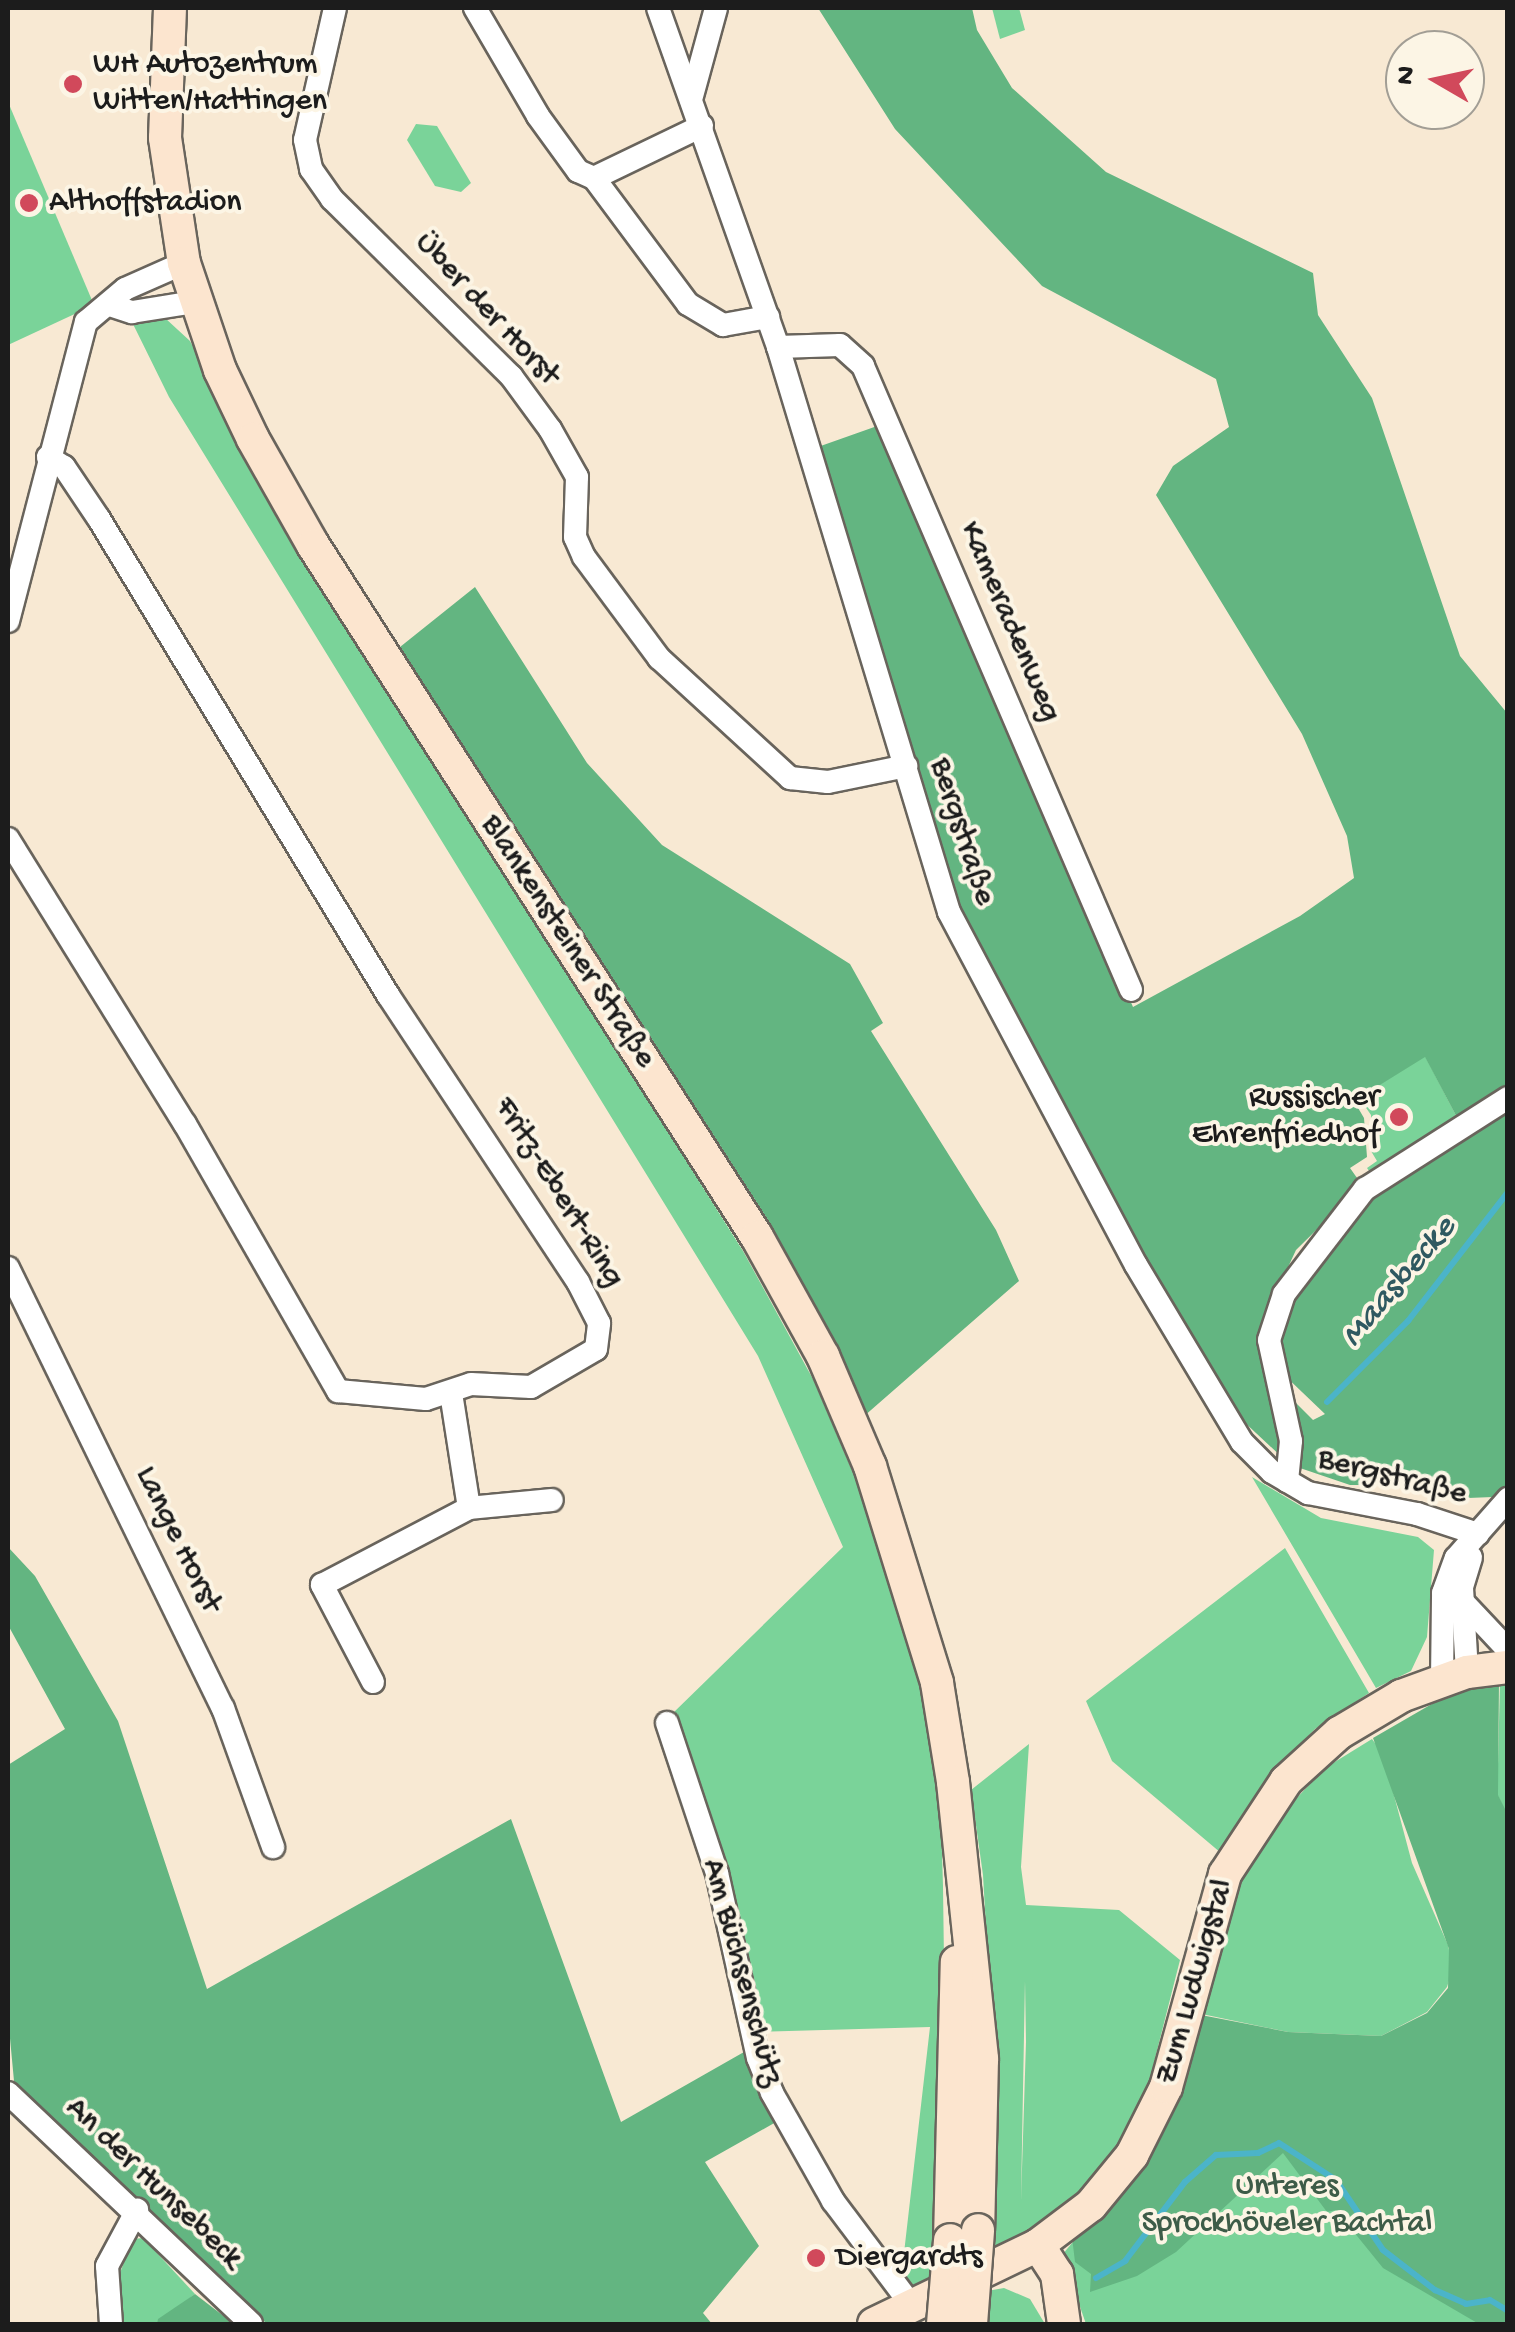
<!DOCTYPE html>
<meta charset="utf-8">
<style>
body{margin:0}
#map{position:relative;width:1515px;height:2332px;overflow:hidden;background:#f8e9d3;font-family:"Gochi Hand",sans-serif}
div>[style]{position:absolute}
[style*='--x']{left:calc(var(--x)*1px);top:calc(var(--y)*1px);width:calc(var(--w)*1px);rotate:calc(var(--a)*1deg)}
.green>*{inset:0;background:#7ad399}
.forest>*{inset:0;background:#63b581}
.stream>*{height:6px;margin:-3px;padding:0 3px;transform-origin:3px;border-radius:3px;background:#4bb4c9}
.roads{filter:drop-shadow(2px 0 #69645c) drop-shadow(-2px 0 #69645c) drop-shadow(0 2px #69645c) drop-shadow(0 -2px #69645c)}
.street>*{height:22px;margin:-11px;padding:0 11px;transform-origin:11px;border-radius:11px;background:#fff}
.secondary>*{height:32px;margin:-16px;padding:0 16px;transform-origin:16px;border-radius:16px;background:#fce5cf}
.bridges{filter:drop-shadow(2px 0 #69645c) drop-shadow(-2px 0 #69645c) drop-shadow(0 2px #69645c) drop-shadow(0 -2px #69645c)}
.secondary-bridge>*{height:32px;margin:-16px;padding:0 16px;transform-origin:16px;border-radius:16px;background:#fce5cf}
.dots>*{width:28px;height:28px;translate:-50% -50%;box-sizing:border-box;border:5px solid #fcf5e5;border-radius:50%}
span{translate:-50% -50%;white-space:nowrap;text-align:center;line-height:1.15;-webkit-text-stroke:8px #fcf5e5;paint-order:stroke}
.poi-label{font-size:32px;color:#1c1c1c}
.left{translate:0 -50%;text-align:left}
.right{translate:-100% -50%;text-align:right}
.street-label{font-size:32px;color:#1c1c1c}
.park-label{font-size:32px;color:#3d5c48}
.water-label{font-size:35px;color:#2f5961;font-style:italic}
.frame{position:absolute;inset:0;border:10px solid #1c1c1c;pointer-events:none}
.north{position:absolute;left:1385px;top:30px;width:100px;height:100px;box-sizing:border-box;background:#fcf5e5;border:2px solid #a29e95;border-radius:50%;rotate:279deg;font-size:28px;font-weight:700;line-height:40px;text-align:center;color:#1c1c1c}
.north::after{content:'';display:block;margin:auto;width:35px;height:45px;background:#d1495b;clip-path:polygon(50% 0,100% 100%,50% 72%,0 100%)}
</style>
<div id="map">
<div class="green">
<i style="clip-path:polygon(992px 8px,1019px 8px,1025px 30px,1000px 39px)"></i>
<i style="clip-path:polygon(8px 102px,94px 305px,8px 345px)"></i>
<i style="clip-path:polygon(416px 124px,437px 126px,471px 183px,461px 192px,435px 186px,407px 140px)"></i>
<i style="clip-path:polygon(165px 318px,190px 341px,302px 552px,743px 1251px,814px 1381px,896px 1574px,940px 1786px,943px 1886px,945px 2037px,929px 2290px,913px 2299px,901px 2279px,930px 2027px,756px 2032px,672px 1714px,843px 1547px,758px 1356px,169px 397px,132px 322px)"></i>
<i style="clip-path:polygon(1425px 1056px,1461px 1125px,1374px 1178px,1367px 1168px,1377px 1161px,1371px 1151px,1371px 1115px,1362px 1102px,1353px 1101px)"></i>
<i style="clip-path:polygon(1252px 1477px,1321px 1518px,1418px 1537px,1434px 1550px,1427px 1637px,1411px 1671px,1376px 1688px)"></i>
<i style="clip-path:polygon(1285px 1548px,1369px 1693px,1315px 1729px,1272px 1774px,1221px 1853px,1112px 1761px,1086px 1701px)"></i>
<i style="clip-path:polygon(1507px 1680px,1507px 1815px,1498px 1796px,1498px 1765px,1500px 1681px)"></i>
<i style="clip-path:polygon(1372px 1739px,1383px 1754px,1412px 1863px,1448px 1945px,1453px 1968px,1447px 1987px,1427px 2012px,1381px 2036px,1288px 2032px,1197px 2013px,1237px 1884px,1275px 1821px,1325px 1768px)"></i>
<i style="clip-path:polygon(evenodd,1029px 1744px,1021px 1867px,1026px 1905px,1119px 1910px,1180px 1960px,1146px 2094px,1117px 2152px,1082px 2192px,1020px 2242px,993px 2247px,998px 2138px,983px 1875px,971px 1790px,1029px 1744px,1025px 1981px,1026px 2042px,1021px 2200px,1021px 2199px,1025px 1981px)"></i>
<i style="clip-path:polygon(1226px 2096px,1507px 2324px,1086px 2324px,1062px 2255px,1098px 2212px)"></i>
<i style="clip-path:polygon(143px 2238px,195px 2294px,157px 2324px,120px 2324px,118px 2278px,133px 2239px)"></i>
<i style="clip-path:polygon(1004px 2288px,1030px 2299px,1045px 2324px,983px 2324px,987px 2291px)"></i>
</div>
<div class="forest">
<i style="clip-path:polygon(818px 8px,972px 8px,977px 30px,1012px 88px,1106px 172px,1313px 273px,1318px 315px,1372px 398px,1460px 656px,1507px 713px,1507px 1091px,1461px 1125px,1425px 1057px,1354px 1101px,1364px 1118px,1367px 1157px,1350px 1168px,1362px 1185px,1296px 1250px,1269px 1308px,1264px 1372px,1285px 1460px,1241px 1419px,1143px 1257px,952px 904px,815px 448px,880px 425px,1133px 1007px,1300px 916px,1354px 878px,1347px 836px,1302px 734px,1156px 495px,1173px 466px,1229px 427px,1216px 379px,1042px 286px,895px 129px)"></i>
<i style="clip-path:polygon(475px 587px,587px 763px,662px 845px,850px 964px,883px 1023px,871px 1031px,996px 1230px,1019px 1281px,863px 1417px,768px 1220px,400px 647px)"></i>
<i style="clip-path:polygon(1507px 1106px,1508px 1483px,1493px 1497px,1468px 1498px,1428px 1485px,1350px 1485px,1297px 1467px,1288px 1395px,1313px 1420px,1325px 1414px,1279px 1370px,1276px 1324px,1368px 1195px)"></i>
<i style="clip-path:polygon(8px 1547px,35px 1576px,118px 1721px,207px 1989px,511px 1819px,621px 2122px,751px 2048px,776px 2122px,705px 2162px,759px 2246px,703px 2313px,712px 2324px,267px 2324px,14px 2081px,8px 2017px,8px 1765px,65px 1729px,8px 1625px)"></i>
<i style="clip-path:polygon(1499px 1680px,1498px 1795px,1508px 1815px,1507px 2324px,1479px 2324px,1383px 2268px,1336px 2210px,1327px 2212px,1283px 2153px,1176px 2252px,1137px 2276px,1090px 2292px,1091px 2274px,1075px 2262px,1072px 2237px,1196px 2014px,1288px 2032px,1381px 2036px,1427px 2013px,1448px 1988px,1449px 1949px,1373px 1738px,1456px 1690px)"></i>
<i style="clip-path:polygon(195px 2294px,234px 2324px,157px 2324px,158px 2319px)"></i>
</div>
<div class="stream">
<i style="--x:1327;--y:1402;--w:115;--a:-45"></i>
<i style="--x:1408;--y:1321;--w:163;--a:-52.2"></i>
<i style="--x:1096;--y:2278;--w:34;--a:-30"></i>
<i style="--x:1125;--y:2261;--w:99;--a:-52.8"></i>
<i style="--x:1185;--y:2182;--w:41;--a:-41.1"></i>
<i style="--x:1216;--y:2155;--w:42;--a:-2.7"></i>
<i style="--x:1258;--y:2153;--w:23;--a:-25"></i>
<i style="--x:1279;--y:2143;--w:68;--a:33"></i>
<i style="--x:1336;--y:2180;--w:84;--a:56.1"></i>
<i style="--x:1383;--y:2250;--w:66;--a:37.6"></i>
<i style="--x:1435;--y:2290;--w:34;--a:24"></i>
<i style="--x:1466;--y:2304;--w:24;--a:-9"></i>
<i style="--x:1490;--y:2300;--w:21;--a:31"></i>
</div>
<div class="roads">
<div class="street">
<i style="--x:335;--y:8;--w:135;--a:102.8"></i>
<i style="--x:305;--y:140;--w:30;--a:78"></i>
<i style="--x:311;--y:169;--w:37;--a:55"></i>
<i style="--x:332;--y:199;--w:252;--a:44.7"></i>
<i style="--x:511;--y:376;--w:66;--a:53.7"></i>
<i style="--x:550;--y:429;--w:55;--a:60.6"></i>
<i style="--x:577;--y:477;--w:60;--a:91.9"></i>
<i style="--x:575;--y:537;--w:22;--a:66"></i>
<i style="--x:584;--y:557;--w:126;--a:53.4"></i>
<i style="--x:659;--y:658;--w:178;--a:42.5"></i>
<i style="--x:790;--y:778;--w:38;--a:6"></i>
<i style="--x:828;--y:782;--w:80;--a:-11.6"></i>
<i style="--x:475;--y:8;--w:125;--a:59.7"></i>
<i style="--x:538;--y:116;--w:68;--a:54"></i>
<i style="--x:578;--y:171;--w:17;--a:24"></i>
<i style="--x:594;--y:178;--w:157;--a:53.3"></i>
<i style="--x:688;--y:304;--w:41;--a:31"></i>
<i style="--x:723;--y:325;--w:46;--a:-10.1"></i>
<i style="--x:658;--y:8;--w:360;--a:70.5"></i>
<i style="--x:778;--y:347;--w:590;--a:73.16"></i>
<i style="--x:949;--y:912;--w:399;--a:62.1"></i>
<i style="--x:1136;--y:1265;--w:206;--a:59.1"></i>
<i style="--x:1242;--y:1442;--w:42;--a:45"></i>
<i style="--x:1272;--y:1472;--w:42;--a:30.3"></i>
<i style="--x:1308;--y:1493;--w:111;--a:10.9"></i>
<i style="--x:1417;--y:1514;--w:64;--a:18.2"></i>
<i style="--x:692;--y:96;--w:91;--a:-74.7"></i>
<i style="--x:594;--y:178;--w:120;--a:-25.7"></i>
<i style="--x:113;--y:306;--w:20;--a:18"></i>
<i style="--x:132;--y:312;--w:64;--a:-9"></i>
<i style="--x:778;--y:347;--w:62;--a:-1.8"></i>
<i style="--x:840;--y:345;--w:31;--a:42"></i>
<i style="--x:863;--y:366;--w:679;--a:66.76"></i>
<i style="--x:8;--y:621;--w:309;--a:-75.4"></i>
<i style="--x:86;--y:322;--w:51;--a:-40.2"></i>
<i style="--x:125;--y:289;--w:64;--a:-23.8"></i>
<i style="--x:8;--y:839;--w:335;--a:58.2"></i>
<i style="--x:185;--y:1124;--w:308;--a:60.2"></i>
<i style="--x:338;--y:1391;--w:88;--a:5.2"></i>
<i style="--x:426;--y:1399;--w:47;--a:-18.4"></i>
<i style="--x:471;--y:1384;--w:60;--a:2.9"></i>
<i style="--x:531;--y:1387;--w:75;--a:-30.3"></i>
<i style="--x:596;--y:1349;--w:26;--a:-83"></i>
<i style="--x:599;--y:1323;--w:46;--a:-117.1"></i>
<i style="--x:578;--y:1282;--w:344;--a:-123.5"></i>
<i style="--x:388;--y:995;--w:557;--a:-121.26"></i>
<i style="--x:99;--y:519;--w:63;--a:-123.9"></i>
<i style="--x:64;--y:467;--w:19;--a:-148"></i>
<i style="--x:8;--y:1268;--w:490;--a:64"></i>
<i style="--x:223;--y:1708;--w:148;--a:70.2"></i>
<i style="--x:451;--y:1393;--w:116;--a:81.1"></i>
<i style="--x:1287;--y:1481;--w:40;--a:-84.3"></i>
<i style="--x:1291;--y:1441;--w:103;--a:-102.3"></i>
<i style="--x:1269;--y:1340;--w:48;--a:-71.9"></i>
<i style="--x:1284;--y:1294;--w:133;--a:-52.4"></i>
<i style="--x:1365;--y:1189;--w:169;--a:-32.5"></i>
<i style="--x:1463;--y:1602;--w:66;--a:46.8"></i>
<i style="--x:1467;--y:1672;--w:85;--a:-93.4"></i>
<i style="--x:1462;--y:1587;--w:31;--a:-73"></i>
<i style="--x:1442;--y:1680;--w:87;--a:-89.3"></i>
<i style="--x:1443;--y:1593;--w:37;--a:-70"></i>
<i style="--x:1456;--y:1558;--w:79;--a:-48.6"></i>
<i style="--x:373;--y:1682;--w:110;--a:-117.7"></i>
<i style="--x:322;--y:1585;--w:166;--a:-27.6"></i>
<i style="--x:469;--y:1508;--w:83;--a:-5.5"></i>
<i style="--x:667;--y:1723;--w:158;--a:71.6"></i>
<i style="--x:717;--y:1873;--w:189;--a:77.5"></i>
<i style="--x:758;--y:2058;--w:38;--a:68"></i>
<i style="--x:772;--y:2093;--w:124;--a:60.5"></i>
<i style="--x:833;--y:2201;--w:133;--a:53"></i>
<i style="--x:8;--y:2093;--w:335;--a:43.5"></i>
<i style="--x:111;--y:2324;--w:58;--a:-93.9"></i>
<i style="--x:107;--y:2266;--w:64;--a:-61.8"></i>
</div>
<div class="secondary">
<i style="--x:170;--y:8;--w:130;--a:92.2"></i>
<i style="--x:165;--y:138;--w:126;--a:81.4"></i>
<i style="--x:184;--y:263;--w:113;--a:71.4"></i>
<i style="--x:220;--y:370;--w:76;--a:64.4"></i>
<i style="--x:253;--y:439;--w:122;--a:60.5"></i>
<i style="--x:313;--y:545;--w:822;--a:57.32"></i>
<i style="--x:757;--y:1237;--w:136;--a:61"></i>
<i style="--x:823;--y:1356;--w:120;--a:66.9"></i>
<i style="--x:870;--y:1466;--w:227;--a:72.8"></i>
<i style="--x:937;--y:1683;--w:100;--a:80.8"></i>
<i style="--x:953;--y:1782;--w:279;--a:84"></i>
<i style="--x:982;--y:2059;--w:171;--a:91.3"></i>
<i style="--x:950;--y:2240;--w:278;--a:-88.6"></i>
<i style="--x:1038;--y:2245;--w:35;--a:57"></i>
<i style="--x:1057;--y:2274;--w:50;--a:82"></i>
<i style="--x:874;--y:2324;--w:182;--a:-25.7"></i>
<i style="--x:1038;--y:2245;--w:66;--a:-37"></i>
<i style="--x:1091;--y:2205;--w:65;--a:-50.6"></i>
<i style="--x:1132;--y:2155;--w:76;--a:-63.4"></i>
<i style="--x:1166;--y:2087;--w:221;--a:-74.5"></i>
<i style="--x:1225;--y:1874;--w:111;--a:-56.7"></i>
<i style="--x:1286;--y:1781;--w:72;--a:-42.2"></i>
<i style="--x:1339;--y:1733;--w:72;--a:-30.8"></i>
<i style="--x:1401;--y:1696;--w:70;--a:-20"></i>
<i style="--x:1467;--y:1672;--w:41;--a:-7"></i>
</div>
</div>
<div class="bridges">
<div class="secondary-bridge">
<i style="--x:943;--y:2324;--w:84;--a:-85.2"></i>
<i style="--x:971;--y:2324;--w:94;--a:-85.7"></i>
</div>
</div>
<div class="dots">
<i style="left:73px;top:84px;background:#d1495b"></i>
<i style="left:29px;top:203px;background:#d1495b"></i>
<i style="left:1399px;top:1117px;background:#d1495b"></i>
<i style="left:816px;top:2258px;background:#d1495b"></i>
</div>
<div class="poi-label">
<span class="left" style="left:93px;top:84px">WH Autozentrum<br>Witten/Hattingen</span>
<span class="left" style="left:49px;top:203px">Althoffstadion</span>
<span class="right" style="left:1379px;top:1117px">Russischer<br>Ehrenfriedhof</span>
<span class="left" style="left:836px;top:2258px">Diergardts</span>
</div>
<div class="street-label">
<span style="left:486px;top:310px;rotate:47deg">Über der Horst</span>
<span style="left:1009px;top:622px;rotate:67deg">Kameradenweg</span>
<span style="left:961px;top:832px;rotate:72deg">Bergstraße</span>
<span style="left:567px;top:942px;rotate:57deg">Blankensteiner Straße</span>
<span style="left:558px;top:1193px;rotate:58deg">Fritz-Ebert-Ring</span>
<span style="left:1392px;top:1478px;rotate:14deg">Bergstraße</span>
<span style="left:177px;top:1540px;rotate:64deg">Lange Horst</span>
<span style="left:741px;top:1973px;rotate:75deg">Am Büchsenschütz</span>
<span style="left:1196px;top:1982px;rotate:-74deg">Zum Ludwigstal</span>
<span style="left:153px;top:2184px;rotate:44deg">An der Hunsebeck</span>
</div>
<div class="park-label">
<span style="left:1287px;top:2206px">Unteres<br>Sprockhöveler Bachtal</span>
</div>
<div class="water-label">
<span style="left:1400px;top:1283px;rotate:-50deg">Maasbecke</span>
</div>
<div class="frame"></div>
<div class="north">N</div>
</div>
